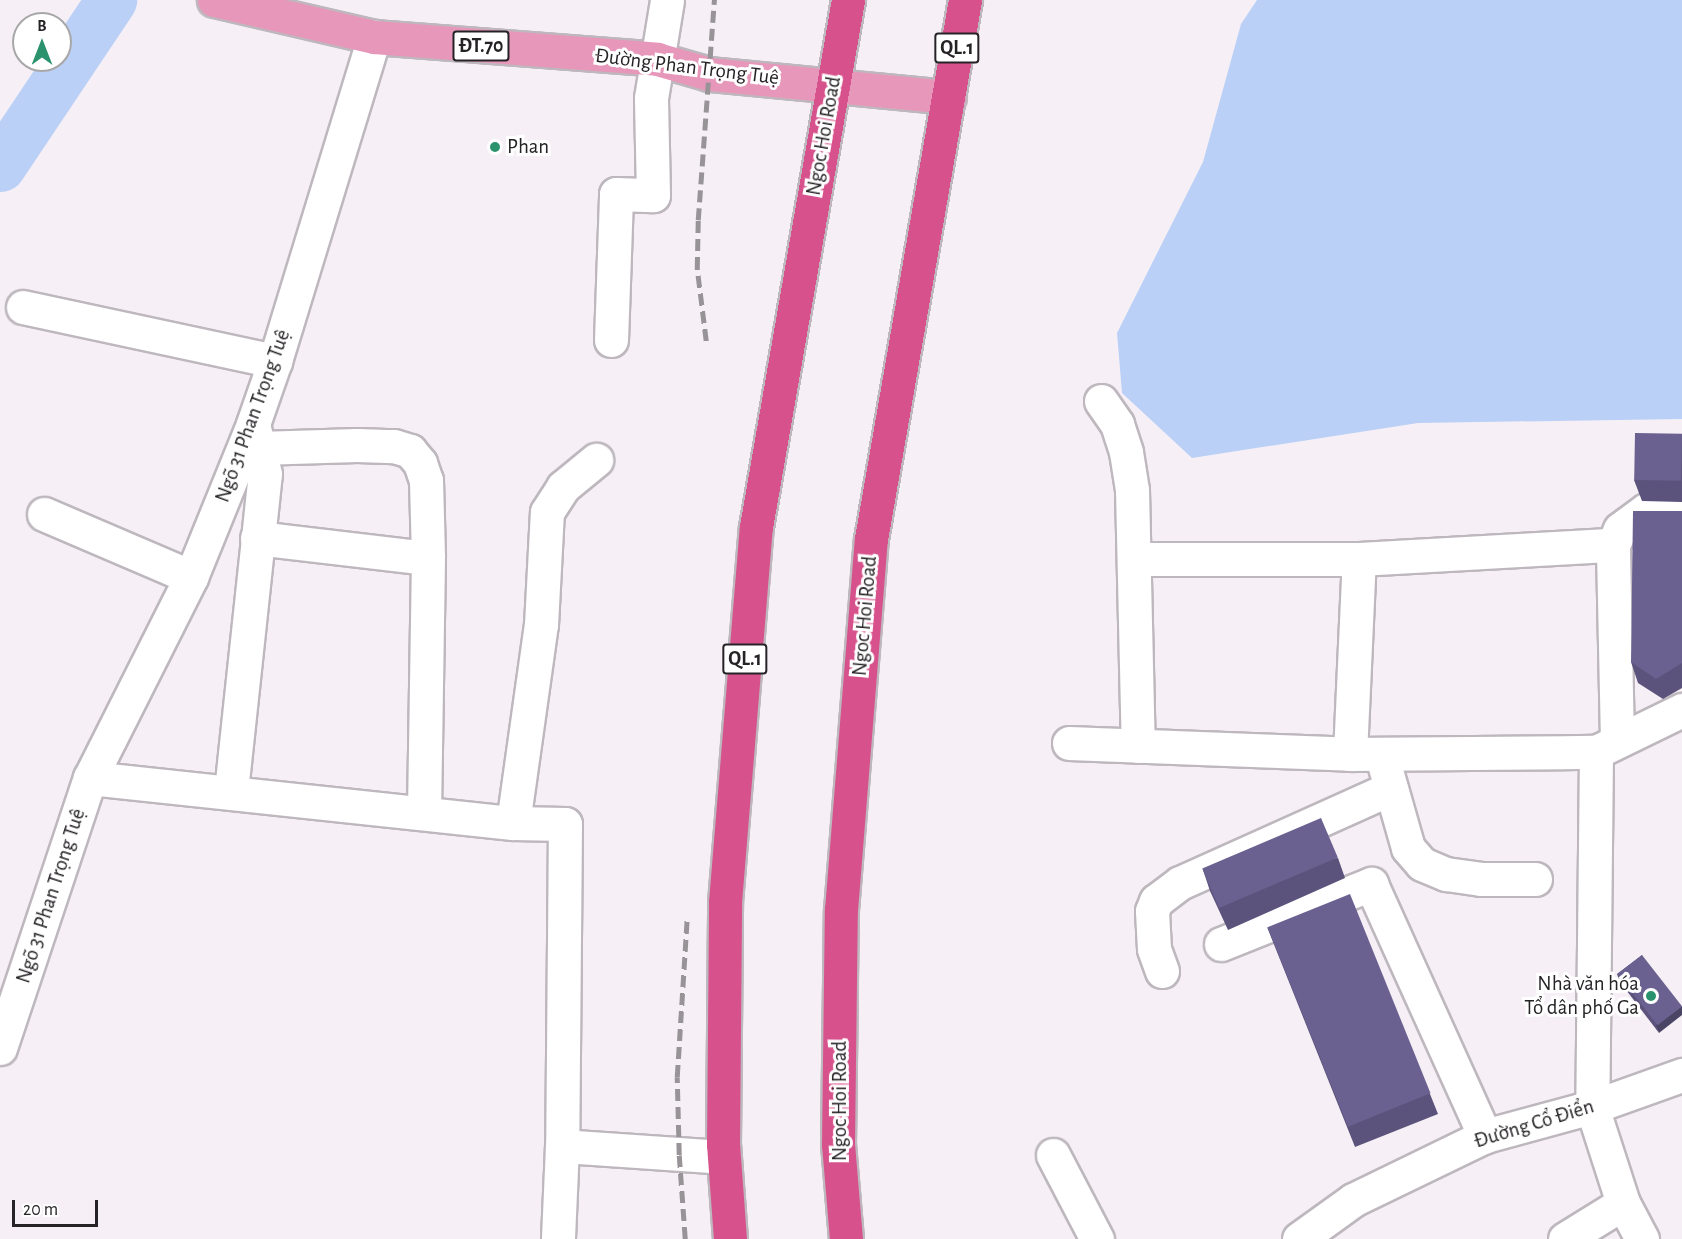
<!DOCTYPE html>
<meta charset="utf-8">
<style>
body{margin:0}
#map{position:relative;width:1682px;height:1239px;overflow:hidden;background:#f6f0f6;font-family:"Alegreya Sans",sans-serif}
div>[style]{position:absolute}
[style*='--x']{left:calc(var(--x)*1px);top:calc(var(--y)*1px);width:calc(var(--w)*1px);rotate:calc(var(--a)*1deg)}
.water>*{inset:0;background:#bad0f6}
.river>*{height:51px;margin:-25.5px;padding:0 25.5px;transform-origin:25.5px;border-radius:25.5px;background:#bad0f6}
.roads{filter:drop-shadow(2px 0 #beb8be) drop-shadow(-2px 0 #beb8be) drop-shadow(0 2px #beb8be) drop-shadow(0 -2px #beb8be)}
.minor>*{height:33px;margin:-16.5px;padding:0 16.5px;transform-origin:16.5px;border-radius:16.5px;background:#fff}
.major>*{height:33px;margin:-16.5px;padding:0 16.5px;transform-origin:16.5px;border-radius:16.5px;background:#e797ba}
.highway>*{height:33px;margin:-16.5px;padding:0 16.5px;transform-origin:16.5px;border-radius:16.5px;background:#d7528c}
.rail>*{height:4.5px;margin-top:-2.25px;transform-origin:0;background:repeating-linear-gradient(90deg,#979397 0 12px,transparent 0 18px)}
.wall>*{inset:0;background:#5b537c}
.shaded-wall>*{inset:0;background:#4a4465}
.building>*{inset:0;background:#6a6190;transform-origin:0 0}
.dots>*{width:16px;height:16px;translate:-50% -50%;box-sizing:border-box;border:3px solid #fff;border-radius:50%}
span{translate:-50% -50%;white-space:nowrap;text-align:center;line-height:1.15;-webkit-text-stroke:6px #fff;paint-order:stroke}
.shield-label span{padding:2px 4px;background:#fff;border:2px solid;border-radius:4px;-webkit-text-stroke-width:0}
.shield-label{font-size:20px;color:#262326;font-weight:700}
.street-label{font-size:21px;color:#262326}
.poi-label{font-size:21px;color:#262326}
.left{translate:0 -50%;text-align:left}
.right{translate:-100% -50%;text-align:right}
.north{position:absolute;left:12px;top:12px;width:60px;height:60px;box-sizing:border-box;background:#fff;border:2px solid #a8a7a8;border-radius:50%;rotate:0deg;font-size:16px;font-weight:700;line-height:24px;text-align:center;color:#262326}
.north::after{content:'';display:block;margin:auto;width:21px;height:27px;background:#2b926e;clip-path:polygon(50% 0,100% 100%,50% 72%,0 100%)}
.scale{position:absolute;left:12px;top:1200px;width:86px;height:27px;box-sizing:border-box;border:3px solid #262326;border-top:0;padding-left:8px;font-size:18px;line-height:21px;white-space:nowrap;color:#262326;-webkit-text-stroke:4px #fff;paint-order:stroke}
</style>
<div id="map">
<div class="water">
<i style="clip-path:polygon(1257px 0,1682px 0,1682px 419px,1418px 423px,1192px 458px,1122px 393px,1117px 333px,1203px 162px,1241px 24px)"></i>
</div>
<div class="river">
<i style="--x:0;--y:166;--w:200;--a:-56.2"></i>
</div>
<div class="roads">
<div class="minor">
<i style="--x:23;--y:307;--w:258;--a:12.1"></i>
<i style="--x:611;--y:340;--w:146;--a:-88"></i>
<i style="--x:616;--y:194;--w:37;--a:2"></i>
<i style="--x:653;--y:195;--w:97;--a:-91.2"></i>
<i style="--x:651;--y:98;--w:99;--a:-80.7"></i>
<i style="--x:1101;--y:401;--w:28;--a:55"></i>
<i style="--x:1117;--y:424;--w:29;--a:72"></i>
<i style="--x:1126;--y:452;--w:38;--a:81"></i>
<i style="--x:1132;--y:490;--w:256;--a:88.7"></i>
<i style="--x:258;--y:448;--w:99;--a:-1.7"></i>
<i style="--x:357;--y:445;--w:37;--a:2"></i>
<i style="--x:394;--y:446;--w:17;--a:17"></i>
<i style="--x:410;--y:451;--w:16;--a:50"></i>
<i style="--x:420;--y:463;--w:18;--a:71"></i>
<i style="--x:426;--y:480;--w:78;--a:88.5"></i>
<i style="--x:44;--y:514;--w:160;--a:23.2"></i>
<i style="--x:257;--y:538;--w:172;--a:6.7"></i>
<i style="--x:428;--y:558;--w:255;--a:90.9"></i>
<i style="--x:1136;--y:559;--w:223;--a:0"></i>
<i style="--x:1359;--y:559;--w:254;--a:-3.2"></i>
<i style="--x:1617;--y:741;--w:196;--a:-91.2"></i>
<i style="--x:1613;--y:545;--w:17;--a:-66"></i>
<i style="--x:1620;--y:529;--w:32;--a:-36"></i>
<i style="--x:1646;--y:510;--w:36;--a:0"></i>
<i style="--x:1069;--y:743;--w:281;--a:2.2"></i>
<i style="--x:1350;--y:754;--w:246;--a:-0.5"></i>
<i style="--x:1596;--y:752;--w:96;--a:-26"></i>
<i style="--x:1596;--y:752;--w:355;--a:90.6"></i>
<i style="--x:1592;--y:1107;--w:101;--a:72.1"></i>
<i style="--x:1623;--y:1203;--w:41;--a:62.2"></i>
<i style="--x:1350;--y:754;--w:195;--a:-87.4"></i>
<i style="--x:1385;--y:767;--w:84;--a:74.1"></i>
<i style="--x:1408;--y:848;--w:21;--a:49"></i>
<i style="--x:1422;--y:864;--w:26;--a:23"></i>
<i style="--x:1446;--y:874;--w:35;--a:8"></i>
<i style="--x:1481;--y:879;--w:54;--a:0"></i>
<i style="--x:90;--y:778;--w:425;--a:6.1"></i>
<i style="--x:513;--y:823;--w:52;--a:1.1"></i>
<i style="--x:565;--y:824;--w:322;--a:90.5"></i>
<i style="--x:562;--y:1146;--w:93;--a:92.5"></i>
<i style="--x:231;--y:791;--w:319;--a:-83.9"></i>
<i style="--x:265;--y:474;--w:51;--a:-103.5"></i>
<i style="--x:513;--y:823;--w:200;--a:-82"></i>
<i style="--x:541;--y:625;--w:113;--a:-87"></i>
<i style="--x:547;--y:512;--w:30;--a:-57"></i>
<i style="--x:563;--y:487;--w:43;--a:-39.3"></i>
<i style="--x:1221;--y:944;--w:162;--a:-21.8"></i>
<i style="--x:1371;--y:884;--w:277;--a:65.7"></i>
<i style="--x:1162;--y:971;--w:23;--a:-110"></i>
<i style="--x:1154;--y:949;--w:38;--a:-93"></i>
<i style="--x:1152;--y:911;--w:11;--a:-68"></i>
<i style="--x:1156;--y:901;--w:30;--a:-37"></i>
<i style="--x:1180;--y:883;--w:231;--a:-24.2"></i>
<i style="--x:0;--y:1048;--w:285;--a:-71.6"></i>
<i style="--x:90;--y:778;--w:225;--a:-63.3"></i>
<i style="--x:191;--y:577;--w:165;--a:-67.9"></i>
<i style="--x:253;--y:424;--w:67;--a:-70.8"></i>
<i style="--x:275;--y:361;--w:339;--a:-73"></i>
<i style="--x:562;--y:1146;--w:162;--a:3.9"></i>
<i style="--x:1053;--y:1155;--w:95;--a:62.4"></i>
<i style="--x:1299;--y:1239;--w:67;--a:-35.8"></i>
<i style="--x:1353;--y:1200;--w:147;--a:-25.9"></i>
<i style="--x:1485;--y:1136;--w:111;--a:-15.2"></i>
<i style="--x:1592;--y:1107;--w:96;--a:-19.6"></i>
<i style="--x:1565;--y:1239;--w:68;--a:-31.8"></i>
</div>
<div class="major">
<i style="--x:214;--y:0;--w:164;--a:13"></i>
<i style="--x:374;--y:37;--w:284;--a:4.4"></i>
<i style="--x:657;--y:59;--w:54;--a:16.1"></i>
<i style="--x:709;--y:74;--w:241;--a:5.5"></i>
</div>
<div class="highway">
<i style="--x:730;--y:1239;--w:95;--a:-94.2"></i>
<i style="--x:723;--y:1144;--w:242;--a:-89.5"></i>
<i style="--x:725;--y:902;--w:376;--a:-85.3"></i>
<i style="--x:756;--y:527;--w:535;--a:-80.1"></i>
<i style="--x:846;--y:1239;--w:95;--a:-94.8"></i>
<i style="--x:838;--y:1144;--w:234;--a:-89.3"></i>
<i style="--x:841;--y:910;--w:372;--a:-85.4"></i>
<i style="--x:871;--y:539;--w:547;--a:-80.11"></i>
</div>
</div>
<div class="rail">
<i style="--x:706;--y:341;--w:73;--a:-97.1"></i>
<i style="--x:697;--y:269;--w:49;--a:-88.8"></i>
<i style="--x:698;--y:220;--w:221;--a:-85.8"></i>
<i style="--x:685;--y:1239;--w:84;--a:-94.1"></i>
<i style="--x:679;--y:1155;--w:78;--a:-91.5"></i>
<i style="--x:677;--y:1077;--w:157;--a:-86.4"></i>
</div>
<div class="wall">
<i style="clip-path:polygon(1682px 434px,1682px 502px,1642px 501px,1634px 480px)"></i>
<i style="clip-path:polygon(1682px 511px,1682px 688px,1663px 699px,1638px 683px,1631px 662px)"></i>
<i style="clip-path:polygon(1338px 858px,1345px 878px,1228px 930px,1210px 891px,1203px 870px)"></i>
<i style="clip-path:polygon(1267px 927px,1430px 1094px,1438px 1114px,1355px 1147px)"></i>
<i style="clip-path:polygon(1642px 955px,1659px 1033px,1620px 982px,1617px 974px)"></i>
</div>
<div class="shaded-wall">
<i style="clip-path:polygon(1682px 1006px,1682px 1015px,1659px 1033px,1656px 1025px)"></i>
</div>
<div class="building">
<i style="left:1635px;top:433px;width:47px;height:47px;rotate:1deg"></i>
<i style="clip-path:polygon(1633px 511px,1682px 511px,1682px 663px,1656px 679px,1631px 662px)"></i>
<i style="left:1321px;top:818px;width:43px;height:129px;rotate:67deg"></i>
<i style="left:1350px;top:894px;width:215px;height:89px;rotate:68deg"></i>
<i style="left:1642px;top:955px;width:65px;height:31px;rotate:52deg"></i>
</div>
<div class="dots">
<i style="left:495px;top:147px;background:#2b926e"></i>
<i style="left:1651px;top:996px;background:#2b926e"></i>
</div>
<div class="shield-label">
<span style="left:481px;top:46px">ĐT.70</span>
<span style="left:957px;top:48px">QL.1</span>
<span style="left:745px;top:659px">QL.1</span>
</div>
<div class="street-label">
<span style="left:687px;top:67px;rotate:7deg">Đường Phan Trọng Tuệ</span>
<span style="left:824px;top:136px;rotate:-80deg">Ngoc Hoi Road</span>
<span style="left:253px;top:416px;rotate:-70deg">Ngõ 31 Phan Trọng Tuệ</span>
<span style="left:865px;top:616px;rotate:-85deg">Ngoc Hoi Road</span>
<span style="left:51px;top:896px;rotate:-72deg">Ngõ 31 Phan Trọng Tuệ</span>
<span style="left:840px;top:1101px;rotate:-90deg">Ngoc Hoi Road</span>
<span style="left:1534px;top:1124px;rotate:-17deg">Đường Cổ Điển</span>
</div>
<div class="poi-label">
<span class="left" style="left:507px;top:147px">Phan</span>
<span class="right" style="left:1639px;top:996px">Nhà văn hóa<br>Tổ dân phố Ga</span>
</div>
<div class="north">B</div>
<div class="scale">20 m</div>
</div>
